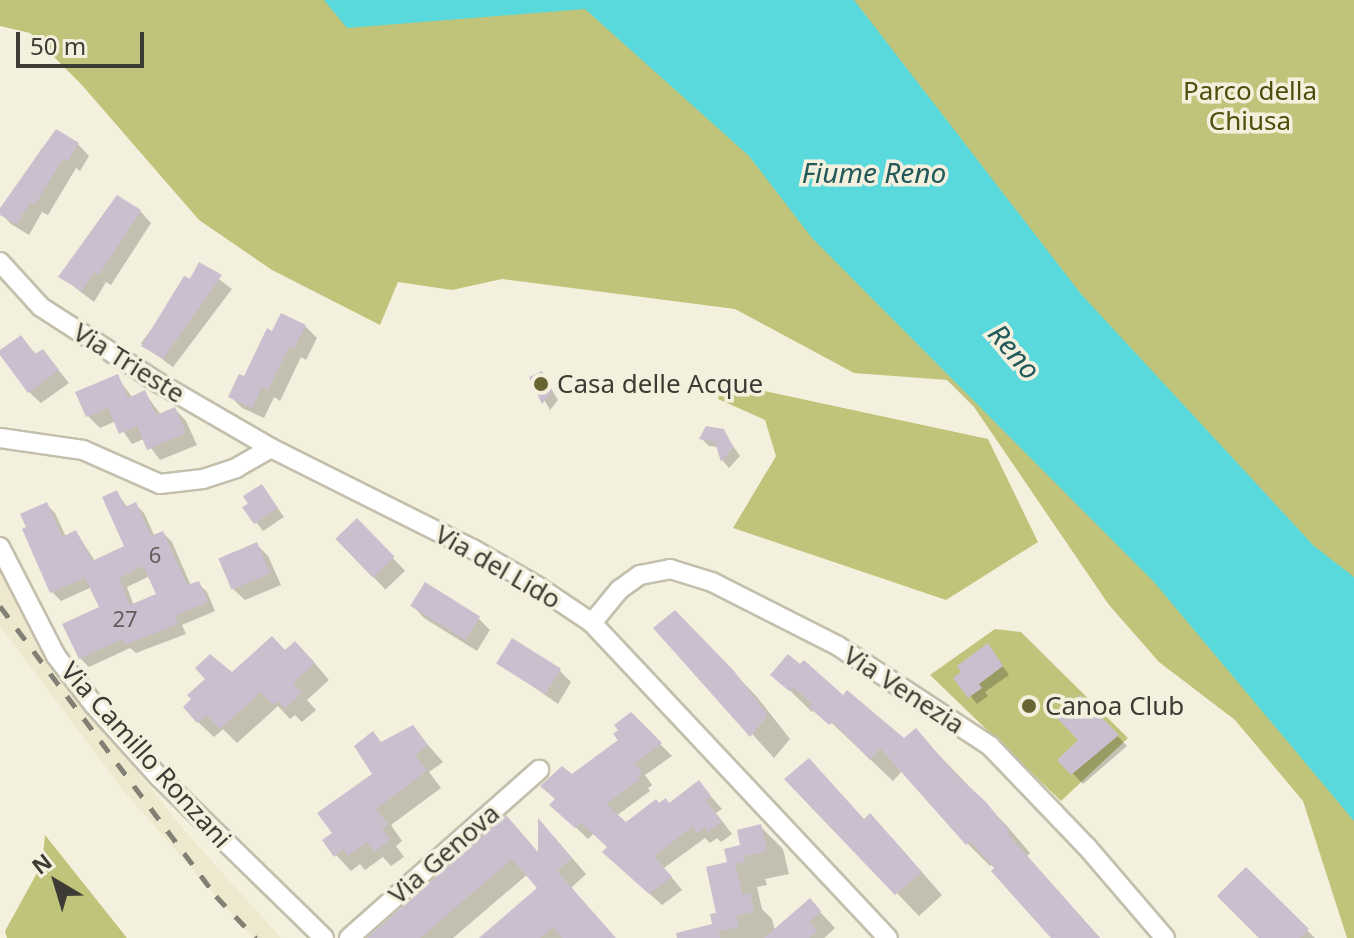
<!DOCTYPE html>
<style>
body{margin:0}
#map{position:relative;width:1354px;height:938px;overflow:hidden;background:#f4f0de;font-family:"Noto Sans",sans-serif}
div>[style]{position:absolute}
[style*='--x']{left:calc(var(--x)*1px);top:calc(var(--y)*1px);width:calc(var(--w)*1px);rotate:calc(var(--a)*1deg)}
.built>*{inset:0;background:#eee9ce}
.green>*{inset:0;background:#c0c47b}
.water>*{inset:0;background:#5ad9dc}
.shadow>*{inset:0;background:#0003;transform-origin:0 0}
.building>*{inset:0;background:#c9bfcf;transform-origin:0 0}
.roads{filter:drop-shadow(2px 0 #c3bfad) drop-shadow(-2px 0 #c3bfad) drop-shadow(0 2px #c3bfad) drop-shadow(0 -2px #c3bfad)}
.minor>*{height:18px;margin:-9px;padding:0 9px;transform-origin:9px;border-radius:9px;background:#fff}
.rail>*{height:5px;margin-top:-2.5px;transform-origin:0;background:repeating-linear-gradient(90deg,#828074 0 14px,transparent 0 28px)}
.dots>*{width:22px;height:22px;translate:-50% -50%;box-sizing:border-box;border:4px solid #f4f0de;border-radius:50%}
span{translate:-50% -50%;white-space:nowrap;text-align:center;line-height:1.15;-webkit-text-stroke:7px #f4f0de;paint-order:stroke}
.number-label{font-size:22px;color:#605d5b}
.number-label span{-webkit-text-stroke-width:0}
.park-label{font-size:26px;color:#4d4f0c}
.street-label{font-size:26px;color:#3d3c34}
.poi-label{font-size:26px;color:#3d3c34}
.left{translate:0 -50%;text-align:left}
.water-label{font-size:28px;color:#23595a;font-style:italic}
.north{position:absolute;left:16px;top:842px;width:80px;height:80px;-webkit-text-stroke:6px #f4f0de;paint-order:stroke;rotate:322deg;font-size:22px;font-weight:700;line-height:32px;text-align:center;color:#3d3c34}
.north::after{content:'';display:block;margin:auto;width:28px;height:36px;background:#3d3c34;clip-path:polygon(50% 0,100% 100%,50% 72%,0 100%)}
.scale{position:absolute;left:16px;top:32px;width:128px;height:36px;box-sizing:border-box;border:4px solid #3d3c34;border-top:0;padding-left:10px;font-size:24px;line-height:28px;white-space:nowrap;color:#3d3c34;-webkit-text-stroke:6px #f4f0de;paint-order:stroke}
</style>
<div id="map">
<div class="built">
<i style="clip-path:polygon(0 570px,34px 636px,86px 706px,185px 831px,281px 938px,253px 938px,127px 795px,0 626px)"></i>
</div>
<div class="green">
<i style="clip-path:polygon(0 0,1354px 0,1354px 938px,1347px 938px,1303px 801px,1235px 720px,1159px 662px,1109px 605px,974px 407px,947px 380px,854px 373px,735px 309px,502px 279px,452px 290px,398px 282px,380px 325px,272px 270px,199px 220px,81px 84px,30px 33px,0 26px)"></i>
<i style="clip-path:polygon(722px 382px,988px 439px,1038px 542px,946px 600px,733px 528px,776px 456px,765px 420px,718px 399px)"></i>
<i style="clip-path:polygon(995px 629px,1021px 632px,1128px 738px,1061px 801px,930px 675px)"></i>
<i style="clip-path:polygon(45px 835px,127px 938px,7px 938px,5px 931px,42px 864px)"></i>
</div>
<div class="water">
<i style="clip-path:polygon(324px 0,854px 0,1081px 294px,1314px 546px,1354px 577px,1354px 821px,1154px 582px,812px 238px,749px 156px,585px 9px,347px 28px)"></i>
</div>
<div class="shadow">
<i style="clip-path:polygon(78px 144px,89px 156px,80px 171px,76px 168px,48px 215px,42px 212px,29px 235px,11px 224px,0 212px,42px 148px)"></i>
<i style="clip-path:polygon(140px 211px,151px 223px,111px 285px,106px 282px,94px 302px,60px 276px)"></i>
<i style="left:200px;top:265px;width:40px;height:98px;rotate:37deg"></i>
<i style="clip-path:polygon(305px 326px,317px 338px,306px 360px,301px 357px,280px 401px,274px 397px,264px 418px,242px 408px,230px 396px)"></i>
<i style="clip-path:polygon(21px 338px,37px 355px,43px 351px,69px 383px,41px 403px,29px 392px)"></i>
<i style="clip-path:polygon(542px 373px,558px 400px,550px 410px,532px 378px)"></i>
<i style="clip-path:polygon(117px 377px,133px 398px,145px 393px,161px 415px,175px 409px,186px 421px,197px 445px,160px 460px,144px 439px,132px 444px,116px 421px,100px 428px,88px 416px)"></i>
<i style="clip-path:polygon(723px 431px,740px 456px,729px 468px,723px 461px,718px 447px,709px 446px,702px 439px)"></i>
<i style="clip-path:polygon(261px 486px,284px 517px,263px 531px,245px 508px)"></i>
<i style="clip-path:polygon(evenodd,117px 493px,128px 508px,135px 504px,144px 513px,155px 537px,163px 533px,172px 542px,191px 586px,198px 583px,207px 592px,215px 611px,182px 625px,186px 634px,136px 653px,130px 648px,89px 667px,80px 658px,101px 608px,92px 587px,61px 601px,52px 592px,46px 504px,55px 513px,66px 537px,76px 532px,95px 561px,126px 547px,117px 493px,150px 576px,159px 596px,134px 606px,127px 587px,150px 576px)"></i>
<i style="left:357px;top:521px;width:69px;height:27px;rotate:46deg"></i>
<i style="clip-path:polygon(256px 544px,268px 556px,281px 585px,245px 600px,233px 589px)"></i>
<i style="clip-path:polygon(413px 606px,479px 619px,490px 630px,477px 651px,424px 618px)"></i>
<i style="clip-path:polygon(656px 628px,698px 635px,757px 697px,790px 739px,774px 758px)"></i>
<i style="clip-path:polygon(988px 646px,1009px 675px,985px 692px,988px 696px,977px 704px,956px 678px)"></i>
<i style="clip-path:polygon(286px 652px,311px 659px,329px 680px,307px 700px,316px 710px,302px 722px,295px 715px,290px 719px,278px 706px,237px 743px,223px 729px,214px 737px,198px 722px,232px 675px)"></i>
<i style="clip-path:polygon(499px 663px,560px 671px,571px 682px,558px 704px)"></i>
<i style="clip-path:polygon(773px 674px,843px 698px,904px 741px,916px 731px,1007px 826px,1030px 853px,1027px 856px,1100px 938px,1053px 938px,993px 864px,990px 866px,968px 844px,903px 770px,893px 781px,816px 708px,812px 712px)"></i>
<i style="clip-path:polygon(1080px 697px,1127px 746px,1083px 784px,1060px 760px,1081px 740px)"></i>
<i style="clip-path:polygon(631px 715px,672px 756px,645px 775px,652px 785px,648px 788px,650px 791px,616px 816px,625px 824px,660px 805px,670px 805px,699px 783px,722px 809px,716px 813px,732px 834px,721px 842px,717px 838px,710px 843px,705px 838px,664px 868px,682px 890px,662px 905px,617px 864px,610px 848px,594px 833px,588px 839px,564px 816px,572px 777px,621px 741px)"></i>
<i style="clip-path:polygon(412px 727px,443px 762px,429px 772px,441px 788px,391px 825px,402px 841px,396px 846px,404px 857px,391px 866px,383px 857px,365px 870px,360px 864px,351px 871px,336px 855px,334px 833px,374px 774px,382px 743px)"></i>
<i style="clip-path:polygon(787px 779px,892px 838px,942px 895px,919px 916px)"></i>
<i style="clip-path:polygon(506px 818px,540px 855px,553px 836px,586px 874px,571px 888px,615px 938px,482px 938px,540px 888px,528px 874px,453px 938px,370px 938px)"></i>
<i style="clip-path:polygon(760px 826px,783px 849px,789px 874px,765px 879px,767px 885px,757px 887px,762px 909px,772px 919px,775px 931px,810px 901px,835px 928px,824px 938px,696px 938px,714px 926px,729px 863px)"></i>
<i style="clip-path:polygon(1246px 870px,1315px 938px,1262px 938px)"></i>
</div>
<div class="building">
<i style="clip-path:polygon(56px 129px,79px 143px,68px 161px,63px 158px,35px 205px,30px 202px,17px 224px,0 215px,0 208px)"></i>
<i style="clip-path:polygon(117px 195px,141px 210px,99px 275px,94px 272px,82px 291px,58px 277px)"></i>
<i style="clip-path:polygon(199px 262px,222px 275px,163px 359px,141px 346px,184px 276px,190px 279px)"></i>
<i style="clip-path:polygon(281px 313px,306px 325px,294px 349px,289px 347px,268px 390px,262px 387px,252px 408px,228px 397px,239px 374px,244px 376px,267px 328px,272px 331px)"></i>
<i style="clip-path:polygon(21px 335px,35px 354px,43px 349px,59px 370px,28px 393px,0 355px,0 350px)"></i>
<i style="clip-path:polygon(542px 371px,552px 392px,542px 404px,529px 377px)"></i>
<i style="clip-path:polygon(118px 374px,128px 398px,145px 390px,156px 415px,175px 407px,186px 433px,147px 450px,137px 426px,119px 434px,108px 408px,86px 417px,75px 392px)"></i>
<i style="clip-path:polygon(706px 426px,724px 429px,733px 447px,721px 462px,715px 442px,699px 439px)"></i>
<i style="clip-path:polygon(262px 484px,278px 508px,254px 524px,242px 507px,248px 504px,243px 496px)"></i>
<i style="clip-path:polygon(evenodd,117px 490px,125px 507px,136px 502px,151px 536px,163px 531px,187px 585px,199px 581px,208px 602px,175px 616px,178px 624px,125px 645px,122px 639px,79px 659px,62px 624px,99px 607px,85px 578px,50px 593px,22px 529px,26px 527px,20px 514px,47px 502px,62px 537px,76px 530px,92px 561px,124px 546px,102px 497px,117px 490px,143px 566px,156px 594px,130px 605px,119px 578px,143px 566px)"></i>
<i style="left:357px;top:518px;width:54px;height:30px;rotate:46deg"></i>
<i style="left:257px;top:542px;width:34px;height:42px;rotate:67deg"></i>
<i style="left:425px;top:582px;width:65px;height:28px;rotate:32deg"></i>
<i style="clip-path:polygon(675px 610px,734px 671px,768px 715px,750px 737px,653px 628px)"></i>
<i style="clip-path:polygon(272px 636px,285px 650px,295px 641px,315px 663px,293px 683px,302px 693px,285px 708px,278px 701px,273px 705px,261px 692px,220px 729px,206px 715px,197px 723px,183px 707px,191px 699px,187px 695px,205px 679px,195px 668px,210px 654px,232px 672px)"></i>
<i style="left:512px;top:638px;width:58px;height:30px;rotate:32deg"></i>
<i style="clip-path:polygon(988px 643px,1003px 666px,979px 684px,982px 688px,968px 698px,953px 678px,961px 672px,957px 666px)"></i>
<i style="clip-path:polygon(788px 654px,800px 664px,804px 660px,843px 695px,847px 690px,904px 738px,916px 728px,954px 773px,985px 801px,1009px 830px,1006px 832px,1100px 938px,1051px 938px,991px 871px,994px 868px,971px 842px,966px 845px,880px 748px,870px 760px,833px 722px,829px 725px,809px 707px,812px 704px,793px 687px,789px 691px,770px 675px)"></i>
<i style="clip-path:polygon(1080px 695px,1119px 735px,1071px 775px,1057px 760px,1078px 740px,1056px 717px)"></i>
<i style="clip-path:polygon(631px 712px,662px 743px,635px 763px,642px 772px,638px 776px,640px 779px,606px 804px,626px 822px,656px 799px,659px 803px,666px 798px,669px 803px,699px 780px,711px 796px,706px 800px,722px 822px,708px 832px,705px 827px,697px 833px,692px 827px,654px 856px,672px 877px,649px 894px,602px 852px,607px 847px,581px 823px,575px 828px,549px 805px,555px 799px,540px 786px,562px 766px,572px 774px,618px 740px,613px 734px,618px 730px,614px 725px)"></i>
<i style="clip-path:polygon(413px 725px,428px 745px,415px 755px,427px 771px,376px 809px,388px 824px,382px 829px,390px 840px,374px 852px,367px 842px,348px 856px,343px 849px,334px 857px,322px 840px,332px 833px,317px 813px,372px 774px,354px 746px,373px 731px,381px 742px)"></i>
<i style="clip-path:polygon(809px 758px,864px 819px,870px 813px,922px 872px,895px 895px,784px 779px)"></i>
<i style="clip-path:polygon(506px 815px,538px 852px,538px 818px,572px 858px,557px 871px,616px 938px,562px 938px,553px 927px,540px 938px,479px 938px,537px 888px,512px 859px,420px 938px,367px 938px)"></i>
<i style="clip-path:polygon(761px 824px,767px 851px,744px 856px,745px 862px,735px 864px,743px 895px,750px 893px,754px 912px,736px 916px,739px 927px,718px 932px,720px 938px,677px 938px,676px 933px,712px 924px,710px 914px,716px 913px,706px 867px,727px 862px,724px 849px,740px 845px,737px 830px)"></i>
<i style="clip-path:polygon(1246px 867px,1309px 929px,1300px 938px,1259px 938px,1217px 896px)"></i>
<i style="clip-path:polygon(810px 898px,821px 911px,809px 922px,817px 931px,809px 938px,764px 938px)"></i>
</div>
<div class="roads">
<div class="minor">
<i style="--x:0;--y:262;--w:61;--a:47.7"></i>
<i style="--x:41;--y:307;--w:140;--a:32.8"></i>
<i style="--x:159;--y:383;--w:129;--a:30.1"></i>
<i style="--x:271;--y:448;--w:226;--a:26.6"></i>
<i style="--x:473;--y:549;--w:74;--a:30"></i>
<i style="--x:537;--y:586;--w:66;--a:33.9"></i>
<i style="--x:592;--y:623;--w:432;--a:46.8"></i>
<i style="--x:0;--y:438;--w:84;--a:8.2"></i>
<i style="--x:83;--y:450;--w:84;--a:23.8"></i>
<i style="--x:160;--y:484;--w:43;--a:-6.6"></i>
<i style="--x:203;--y:479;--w:35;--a:-18"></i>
<i style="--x:236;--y:468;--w:40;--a:-29.7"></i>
<i style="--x:0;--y:547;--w:123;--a:62.8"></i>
<i style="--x:56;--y:656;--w:62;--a:52.2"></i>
<i style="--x:94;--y:705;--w:96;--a:48"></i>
<i style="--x:158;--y:776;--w:232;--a:44.3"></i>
<i style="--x:592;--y:623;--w:43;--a:-50.7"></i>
<i style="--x:619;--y:590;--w:26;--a:-36"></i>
<i style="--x:640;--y:575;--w:31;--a:-11"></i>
<i style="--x:670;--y:569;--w:44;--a:17.2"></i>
<i style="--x:712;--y:582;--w:141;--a:26.9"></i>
<i style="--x:838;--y:646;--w:182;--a:33.3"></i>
<i style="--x:990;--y:746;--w:140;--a:46.2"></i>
<i style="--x:1087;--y:847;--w:120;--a:49.4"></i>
<i style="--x:349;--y:938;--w:254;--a:-41.5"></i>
</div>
</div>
<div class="rail">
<i style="--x:0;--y:606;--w:362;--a:53.3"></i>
<i style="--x:216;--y:896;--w:58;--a:46.4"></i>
</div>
<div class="dots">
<i style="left:541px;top:384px;background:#6a6633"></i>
<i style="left:1029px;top:706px;background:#6a6633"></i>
</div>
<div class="number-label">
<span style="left:155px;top:555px">6</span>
<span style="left:125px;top:619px">27</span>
</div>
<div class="park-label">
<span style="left:1250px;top:106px">Parco della<br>Chiusa</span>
</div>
<div class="street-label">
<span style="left:129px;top:363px;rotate:32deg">Via Trieste</span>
<span style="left:498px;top:567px;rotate:30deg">Via del Lido</span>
<span style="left:904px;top:690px;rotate:33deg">Via Venezia</span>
<span style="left:146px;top:755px;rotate:48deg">Via Camillo Ronzani</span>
<span style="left:444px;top:854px;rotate:-41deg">Via Genova</span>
</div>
<div class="poi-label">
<span class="left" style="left:557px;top:384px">Casa delle Acque</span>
<span class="left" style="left:1045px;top:706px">Canoa Club</span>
</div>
<div class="water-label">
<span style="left:874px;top:172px">Fiume Reno</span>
<span style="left:1015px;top:351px;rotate:49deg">Reno</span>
</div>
<div class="north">N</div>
<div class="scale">50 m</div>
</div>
